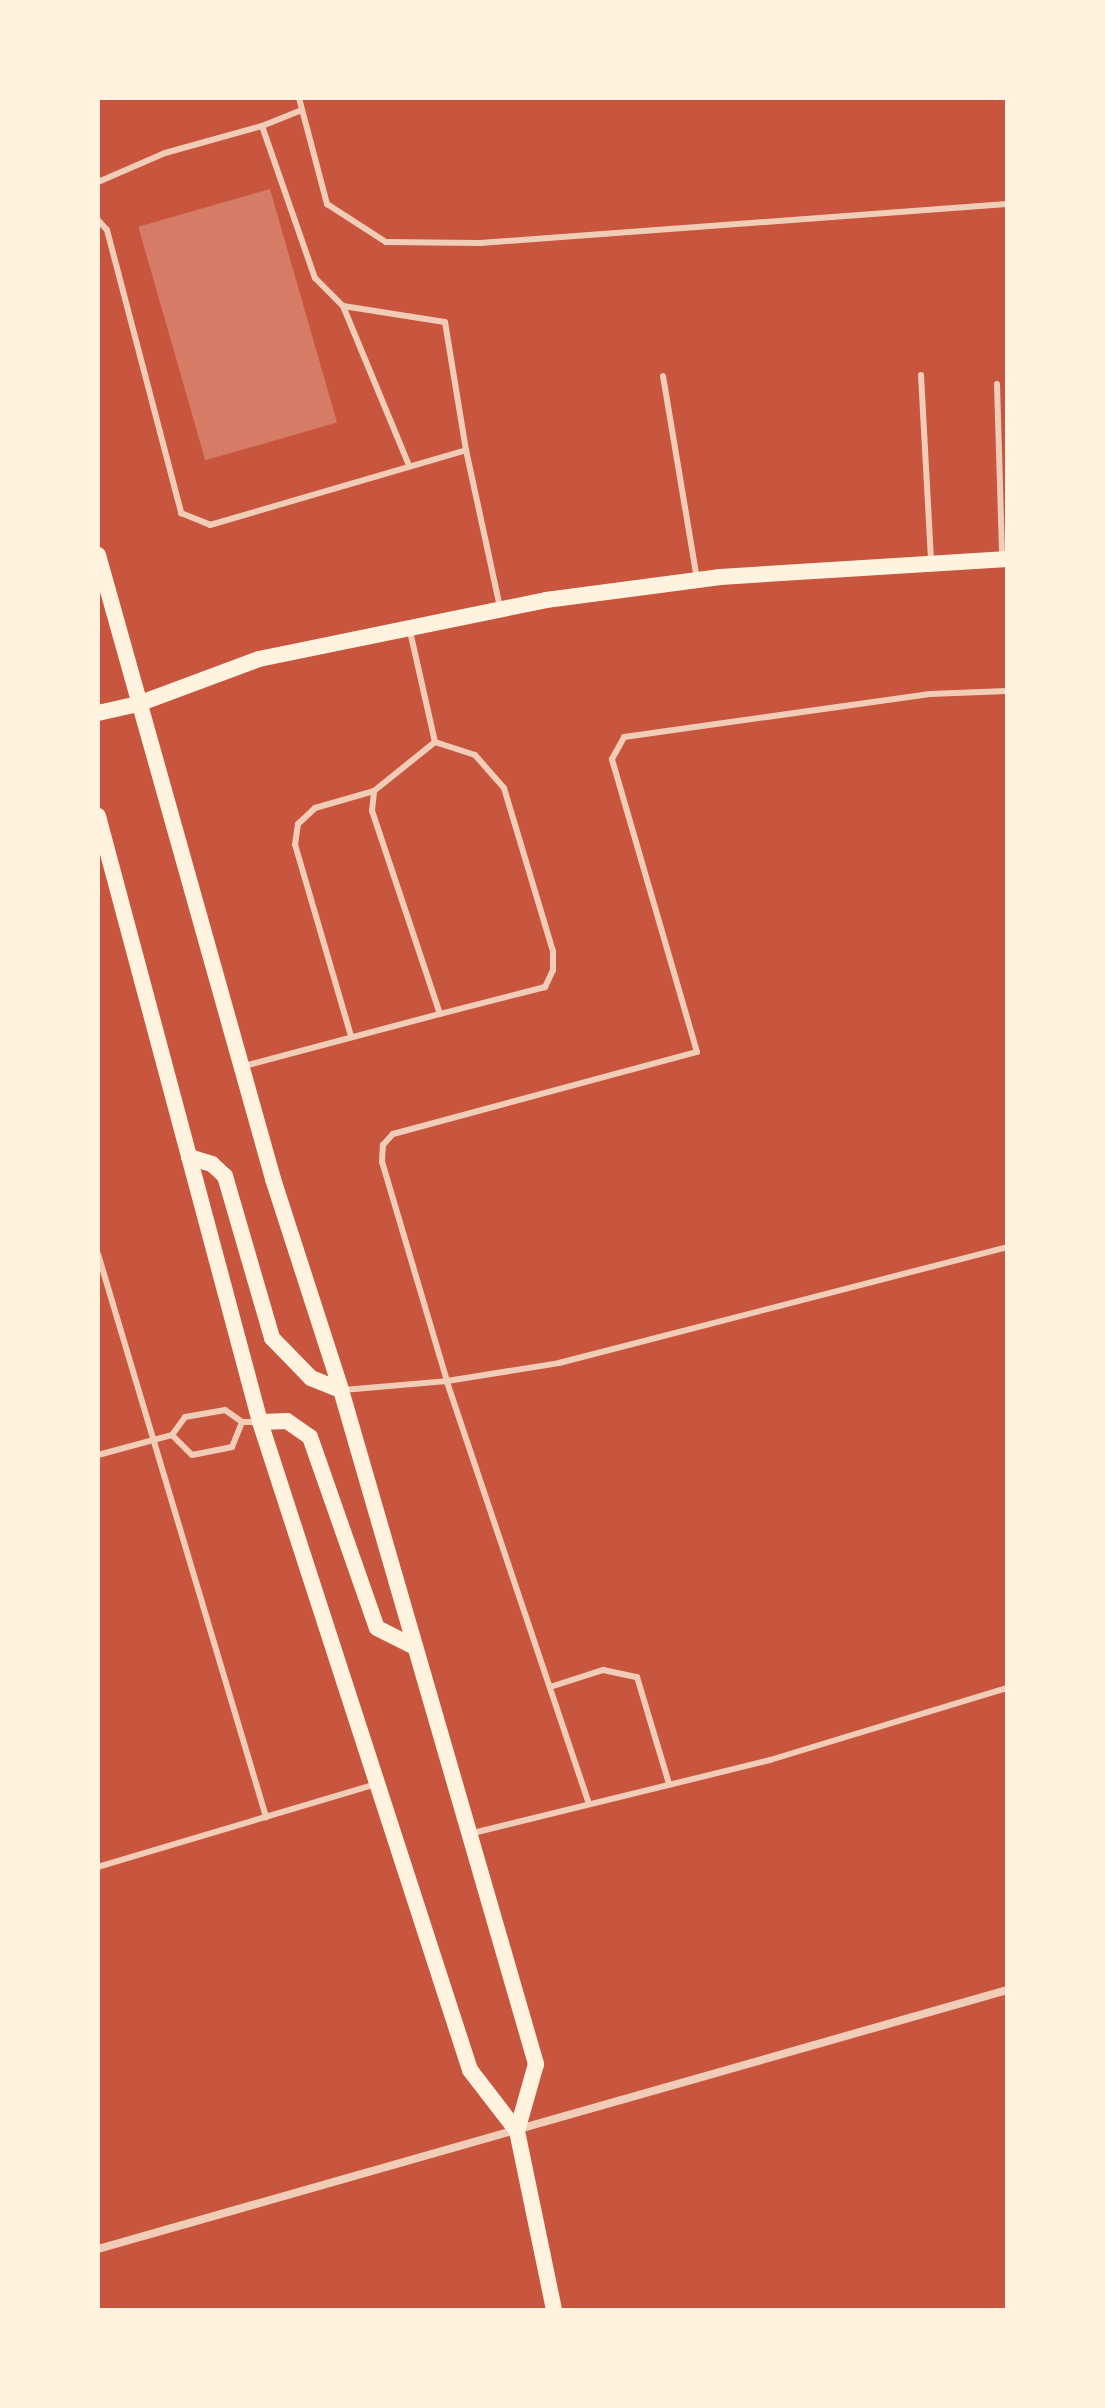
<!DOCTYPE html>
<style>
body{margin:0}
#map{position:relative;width:1105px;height:2408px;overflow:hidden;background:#c8553d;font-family:"Roboto Condensed",sans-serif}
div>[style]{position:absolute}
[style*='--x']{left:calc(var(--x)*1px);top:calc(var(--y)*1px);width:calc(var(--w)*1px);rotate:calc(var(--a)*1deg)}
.building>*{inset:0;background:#d67c66;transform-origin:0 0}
.service>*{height:6px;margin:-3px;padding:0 3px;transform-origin:3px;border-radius:3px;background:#f1ccb7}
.minor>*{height:8px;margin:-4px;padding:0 4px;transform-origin:4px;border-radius:4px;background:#f1ccb7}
.secondary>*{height:16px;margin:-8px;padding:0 8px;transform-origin:8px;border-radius:8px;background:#fff3e0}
span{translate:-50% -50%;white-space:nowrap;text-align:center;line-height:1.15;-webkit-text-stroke:6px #fff3e0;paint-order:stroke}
.frame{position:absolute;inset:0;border:100px solid #fff3e0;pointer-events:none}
</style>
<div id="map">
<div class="building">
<i style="left:270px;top:189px;width:243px;height:137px;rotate:74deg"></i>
</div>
<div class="service">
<i style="--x:299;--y:98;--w:110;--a:75.2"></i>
<i style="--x:327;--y:204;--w:70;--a:32.8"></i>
<i style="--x:386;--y:242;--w:94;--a:0.6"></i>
<i style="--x:480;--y:243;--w:528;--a:-4.23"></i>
<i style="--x:262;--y:126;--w:43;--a:-21.8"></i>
<i style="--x:98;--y:182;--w:73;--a:-23.4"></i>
<i style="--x:165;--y:153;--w:101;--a:-15.6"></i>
<i style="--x:262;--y:126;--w:161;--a:70.8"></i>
<i style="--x:315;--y:278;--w:40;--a:45"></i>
<i style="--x:343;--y:306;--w:170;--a:67.5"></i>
<i style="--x:98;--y:220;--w:13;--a:48"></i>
<i style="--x:107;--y:230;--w:293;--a:75.3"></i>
<i style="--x:181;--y:513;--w:31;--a:22"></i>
<i style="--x:210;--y:525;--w:267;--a:-16.3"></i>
<i style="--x:466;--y:450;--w:161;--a:77.8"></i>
<i style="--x:343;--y:306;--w:103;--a:8.9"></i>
<i style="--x:445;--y:322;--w:130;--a:80.7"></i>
<i style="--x:921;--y:375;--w:186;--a:86.9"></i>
<i style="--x:663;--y:376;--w:207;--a:80.5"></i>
<i style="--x:997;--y:384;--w:172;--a:88.3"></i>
<i style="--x:435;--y:742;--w:42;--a:18"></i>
<i style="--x:475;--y:755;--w:44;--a:48.7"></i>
<i style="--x:504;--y:788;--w:170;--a:73.3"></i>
<i style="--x:553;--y:951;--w:19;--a:90"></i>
<i style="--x:553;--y:970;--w:19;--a:115"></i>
<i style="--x:545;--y:987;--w:108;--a:165.6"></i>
<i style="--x:351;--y:1036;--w:199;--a:-106.3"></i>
<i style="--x:295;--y:845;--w:21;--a:-82"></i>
<i style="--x:298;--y:824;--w:23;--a:-43"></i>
<i style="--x:315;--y:808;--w:61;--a:-16.1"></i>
<i style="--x:244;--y:1066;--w:203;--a:-14.9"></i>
<i style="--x:440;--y:1014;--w:214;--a:-108.5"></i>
<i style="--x:372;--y:811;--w:20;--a:-84"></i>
<i style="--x:374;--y:791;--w:78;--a:-38.8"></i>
<i style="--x:435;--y:742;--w:114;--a:-102.7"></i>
<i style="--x:98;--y:1254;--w:588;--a:73.38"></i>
<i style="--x:343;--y:1390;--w:104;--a:-4.9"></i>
<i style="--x:447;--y:1381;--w:113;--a:-9.1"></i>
<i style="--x:559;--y:1363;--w:463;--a:-14.5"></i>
<i style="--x:172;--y:1435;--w:28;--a:45"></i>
<i style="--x:192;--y:1455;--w:41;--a:-11.3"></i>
<i style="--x:232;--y:1447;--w:27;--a:-68"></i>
<i style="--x:98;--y:1455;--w:77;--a:-15.1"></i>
<i style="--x:172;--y:1435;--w:22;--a:-54"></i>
<i style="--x:185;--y:1417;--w:41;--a:-9.9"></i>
<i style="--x:225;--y:1410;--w:21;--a:35"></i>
<i style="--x:242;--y:1422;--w:15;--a:0"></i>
<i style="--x:550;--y:1687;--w:56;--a:-17.8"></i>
<i style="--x:603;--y:1670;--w:35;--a:12"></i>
<i style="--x:637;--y:1677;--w:112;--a:73.3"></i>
<i style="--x:589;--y:1804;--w:446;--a:-108.6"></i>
<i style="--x:447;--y:1381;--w:228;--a:-106.5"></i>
<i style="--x:382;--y:1162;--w:17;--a:-87"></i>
<i style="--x:383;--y:1145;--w:15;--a:-48"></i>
<i style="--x:393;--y:1134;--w:315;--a:-15.1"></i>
<i style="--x:697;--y:1052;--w:305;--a:-106.2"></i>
<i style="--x:612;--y:759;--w:25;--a:-61"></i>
<i style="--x:624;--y:737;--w:309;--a:-8"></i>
<i style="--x:930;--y:694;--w:77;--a:-2.2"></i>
<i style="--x:473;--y:1833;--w:306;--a:-13.8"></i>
<i style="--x:770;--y:1760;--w:248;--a:-16.9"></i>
<i style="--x:98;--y:1867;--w:290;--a:-16.6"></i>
</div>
<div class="minor">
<i style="--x:98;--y:2249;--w:945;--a:-15.9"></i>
</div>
<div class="secondary">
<i style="--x:98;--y:555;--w:648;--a:74.33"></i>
<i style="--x:273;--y:1179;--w:222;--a:72.1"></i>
<i style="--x:341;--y:1390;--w:702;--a:73.86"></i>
<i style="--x:536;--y:2064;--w:70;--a:105.8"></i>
<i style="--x:98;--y:713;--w:41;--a:-12.7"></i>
<i style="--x:138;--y:704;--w:129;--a:-20.4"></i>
<i style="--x:259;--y:659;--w:293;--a:-11.6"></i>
<i style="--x:546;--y:600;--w:176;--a:-7.5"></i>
<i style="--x:720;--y:577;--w:288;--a:-3.6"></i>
<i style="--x:98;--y:816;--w:627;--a:75.03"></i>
<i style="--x:260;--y:1422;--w:681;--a:72.04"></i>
<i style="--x:470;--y:2070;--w:77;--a:52.4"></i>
<i style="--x:517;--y:2131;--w:183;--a:78.3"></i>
<i style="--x:189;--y:1157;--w:24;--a:17"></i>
<i style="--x:212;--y:1164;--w:18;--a:43"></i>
<i style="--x:225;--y:1176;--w:169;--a:73.8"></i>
<i style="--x:272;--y:1338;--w:56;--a:45.7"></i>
<i style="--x:311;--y:1378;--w:32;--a:22"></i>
<i style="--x:260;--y:1422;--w:27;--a:-2"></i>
<i style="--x:287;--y:1421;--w:28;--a:35"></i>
<i style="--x:310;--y:1437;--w:202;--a:70.7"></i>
<i style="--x:377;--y:1628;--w:42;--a:26.6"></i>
</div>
<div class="frame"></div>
</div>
